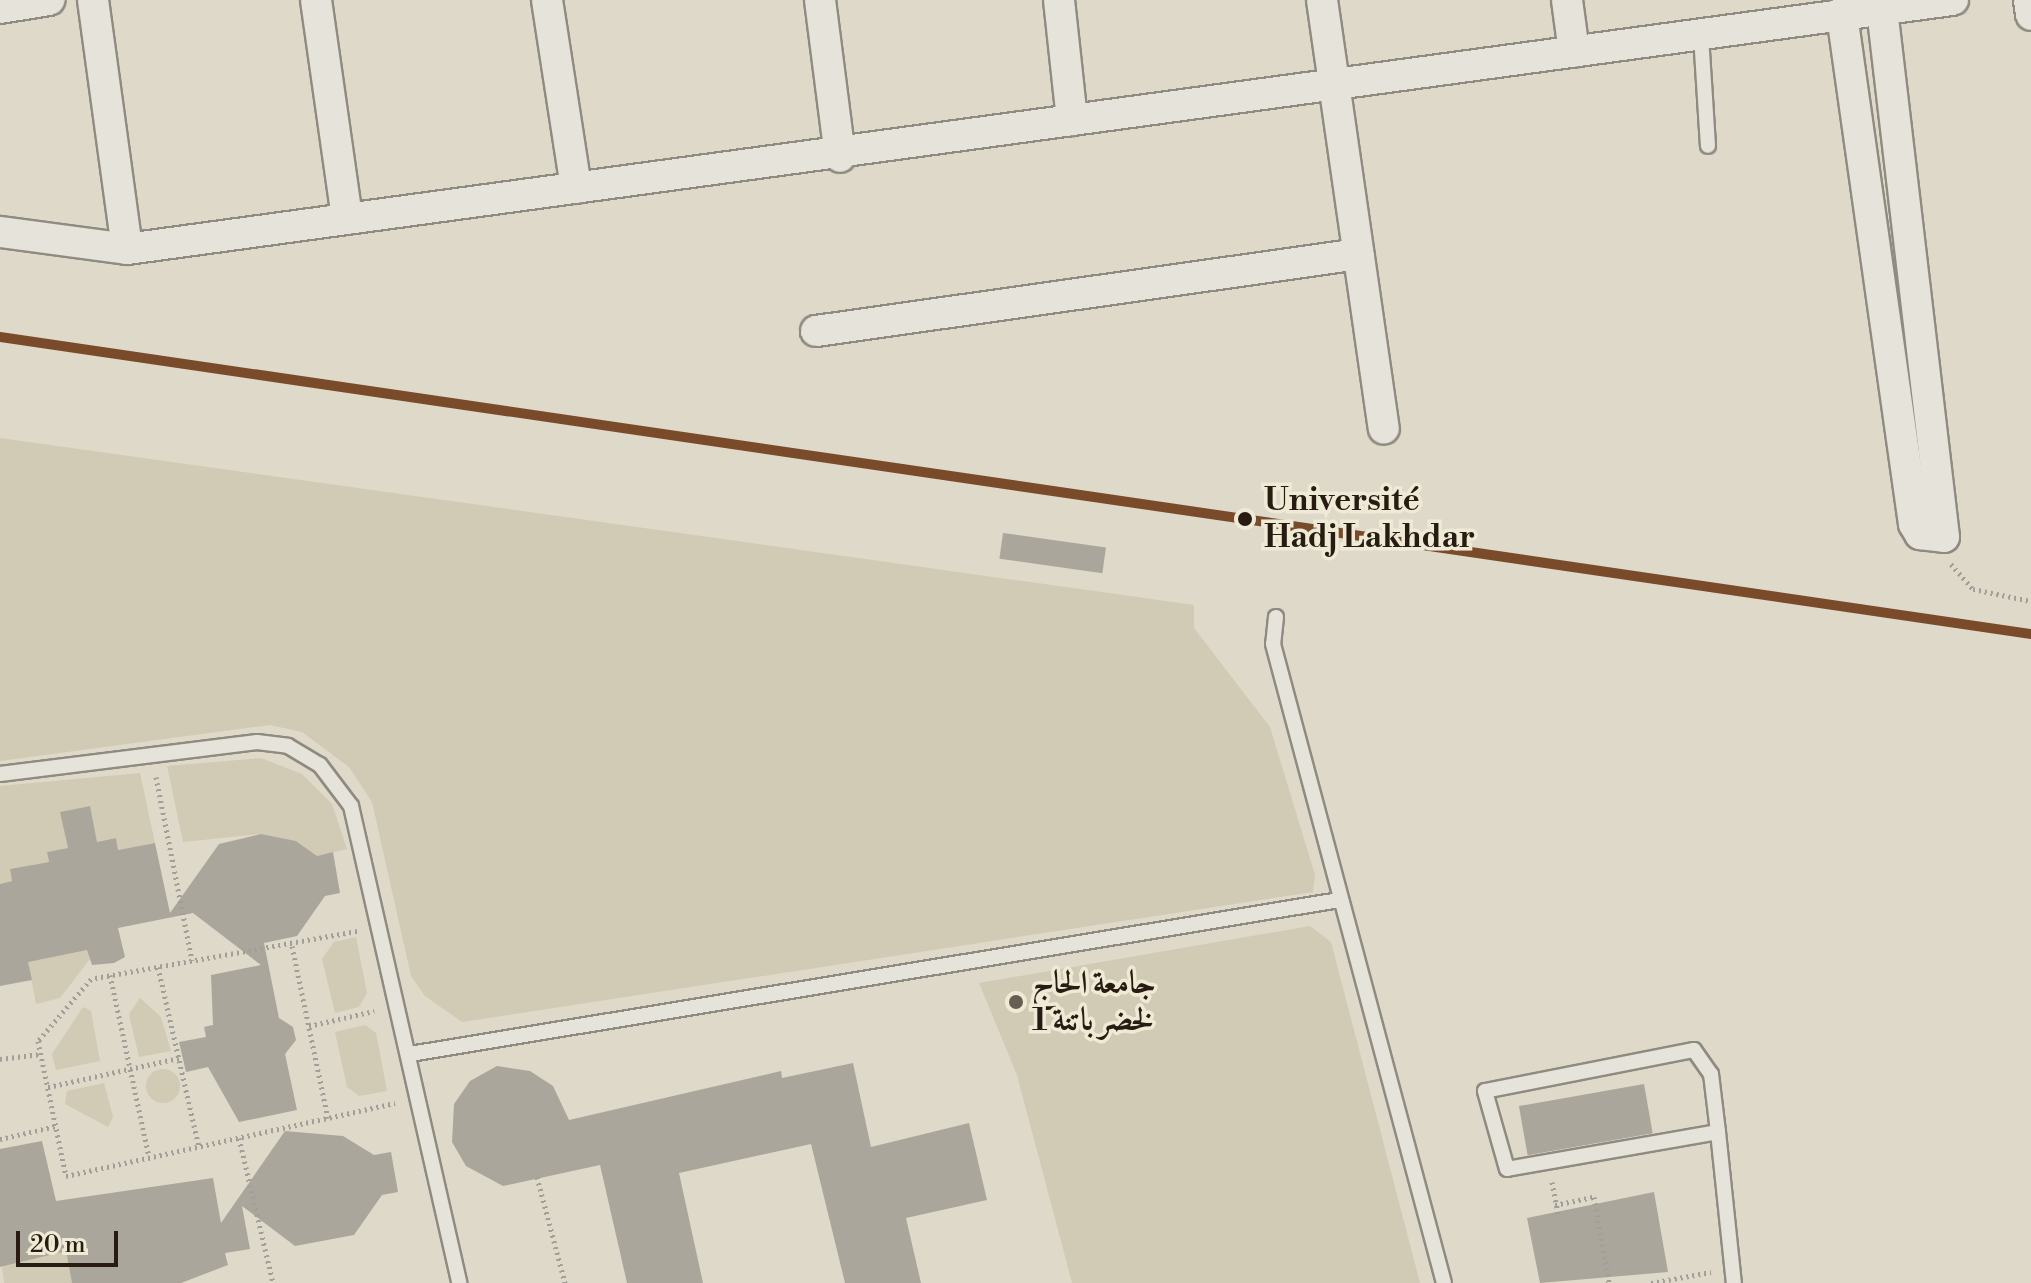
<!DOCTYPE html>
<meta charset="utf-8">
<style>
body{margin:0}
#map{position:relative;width:2031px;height:1283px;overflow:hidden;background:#ded9c9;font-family:"Libre Bodoni",Amiri,serif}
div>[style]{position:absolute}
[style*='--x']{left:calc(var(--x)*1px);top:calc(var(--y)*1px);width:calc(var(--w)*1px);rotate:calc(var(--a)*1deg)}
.green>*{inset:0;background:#d1cab4}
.round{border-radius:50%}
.building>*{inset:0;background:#aba69b;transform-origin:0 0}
.path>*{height:5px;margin-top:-2.5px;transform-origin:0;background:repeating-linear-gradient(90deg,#a29f98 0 2px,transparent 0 6px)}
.roads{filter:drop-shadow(2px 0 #8f8b81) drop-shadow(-2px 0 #8f8b81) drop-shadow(0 2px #8f8b81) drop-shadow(0 -2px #8f8b81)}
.lane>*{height:14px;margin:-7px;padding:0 7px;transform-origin:7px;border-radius:7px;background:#e6e3db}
.street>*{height:30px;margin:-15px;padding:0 15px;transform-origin:15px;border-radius:15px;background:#e6e3db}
.rail-1>*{height:10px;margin:-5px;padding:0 5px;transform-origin:5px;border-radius:5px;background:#7a4b2a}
.dots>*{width:22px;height:22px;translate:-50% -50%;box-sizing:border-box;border:4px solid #efead6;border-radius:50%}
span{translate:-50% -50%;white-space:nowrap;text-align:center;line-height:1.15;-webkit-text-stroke:7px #efead6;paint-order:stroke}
.stop-label{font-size:32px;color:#271b12;font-weight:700}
.left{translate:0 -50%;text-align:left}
.poi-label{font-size:32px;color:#271b12;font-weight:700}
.scale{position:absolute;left:16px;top:1231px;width:102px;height:36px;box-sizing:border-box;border:4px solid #271b12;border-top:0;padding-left:10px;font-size:24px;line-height:28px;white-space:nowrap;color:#271b12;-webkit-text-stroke:6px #efead6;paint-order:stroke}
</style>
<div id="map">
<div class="green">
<i style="clip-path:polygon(0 438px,1194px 605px,1194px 628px,1270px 727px,1315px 875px,1313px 892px,462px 1022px,425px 996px,411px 976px,372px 802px,349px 767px,302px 732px,270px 725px,0 761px)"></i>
<i style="clip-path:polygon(261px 758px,302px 774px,332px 804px,347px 849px,317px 856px,296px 841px,261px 834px,183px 842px,167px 766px)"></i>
<i style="clip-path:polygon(140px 773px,155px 843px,118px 850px,116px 838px,97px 842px,89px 806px,61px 812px,68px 848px,47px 852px,49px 862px,10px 869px,12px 881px,0 884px,0 786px)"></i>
<i style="clip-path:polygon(1310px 926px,1331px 942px,1420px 1283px,1072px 1283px,1017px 1075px,979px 983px)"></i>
<i style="clip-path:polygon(84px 935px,90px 959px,60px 998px,36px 1004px,28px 962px)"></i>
<i style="clip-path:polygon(356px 937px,367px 993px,359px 1007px,335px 1013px,322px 959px,334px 942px)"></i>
<i style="clip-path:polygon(140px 998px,161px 1017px,171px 1051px,139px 1057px,129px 1014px)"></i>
<i style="clip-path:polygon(83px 1007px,91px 1011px,100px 1061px,56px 1070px,52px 1054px)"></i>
<i style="clip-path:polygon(365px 1025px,376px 1033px,387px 1091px,359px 1096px,347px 1087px,335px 1032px)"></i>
<i class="round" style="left:146px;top:1069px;width:34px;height:34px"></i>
<i style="clip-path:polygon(104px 1083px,113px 1117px,108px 1127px,65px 1104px,67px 1091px)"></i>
<i style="clip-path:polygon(62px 1229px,72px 1283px,4px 1283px,2px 1267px,28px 1260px)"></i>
</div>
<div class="building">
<i style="left:1003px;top:533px;width:104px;height:26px;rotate:8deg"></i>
<i style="clip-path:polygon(90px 806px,97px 842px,116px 838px,118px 850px,155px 843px,170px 913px,219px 844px,261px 834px,296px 841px,317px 856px,333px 852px,340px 893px,325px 896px,297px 936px,264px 943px,279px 1018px,293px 1027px,296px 1040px,285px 1054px,297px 1110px,239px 1122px,208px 1067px,186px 1072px,179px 1042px,206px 1037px,204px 1027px,213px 1025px,211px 975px,261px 965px,193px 913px,118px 928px,125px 957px,114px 963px,92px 965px,87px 950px,28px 962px,32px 980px,0 986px,0 884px,12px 881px,10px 869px,49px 862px,47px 852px,68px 848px,60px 812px)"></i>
<i style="clip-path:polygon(853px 1063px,871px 1147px,969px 1123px,987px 1200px,906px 1218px,921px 1283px,845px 1283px,811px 1144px,679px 1173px,703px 1283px,627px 1283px,600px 1165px,503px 1186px,466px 1166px,452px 1142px,454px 1104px,470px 1081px,497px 1066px,530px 1071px,553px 1086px,569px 1120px,781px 1071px,782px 1078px)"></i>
<i style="left:1644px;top:1084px;width:50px;height:127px;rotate:80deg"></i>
<i style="clip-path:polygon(285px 1131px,343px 1136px,374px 1155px,391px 1152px,398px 1192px,382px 1195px,354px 1235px,295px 1246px,242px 1206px,250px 1249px,225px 1253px,228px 1265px,181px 1283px,72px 1283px,66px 1251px,0 1267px,0 1149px,42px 1141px,56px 1201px,213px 1178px,221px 1223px)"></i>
<i style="clip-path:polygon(1654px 1192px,1668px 1272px,1540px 1283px,1527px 1218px)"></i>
</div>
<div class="path">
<i style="--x:1951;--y:564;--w:33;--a:49"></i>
<i style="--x:1973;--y:589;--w:59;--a:11.7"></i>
<i style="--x:156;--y:777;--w:187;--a:78.9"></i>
<i style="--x:357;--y:931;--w:270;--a:169.8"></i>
<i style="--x:91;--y:979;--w:82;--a:130.5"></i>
<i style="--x:38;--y:1041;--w:138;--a:78.3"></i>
<i style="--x:66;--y:1176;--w:337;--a:-12.5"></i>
<i style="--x:292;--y:946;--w:176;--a:78.2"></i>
<i style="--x:158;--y:967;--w:185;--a:77.2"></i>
<i style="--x:110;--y:975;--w:186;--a:77.9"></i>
<i style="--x:309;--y:1026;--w:67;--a:-13"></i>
<i style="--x:0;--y:1059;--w:41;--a:-7"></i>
<i style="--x:48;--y:1087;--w:134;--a:-12.5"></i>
<i style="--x:239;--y:1138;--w:149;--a:76.8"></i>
<i style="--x:0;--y:1139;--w:57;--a:-13.1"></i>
<i style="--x:537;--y:1177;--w:110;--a:75.2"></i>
<i style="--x:1552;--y:1182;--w:32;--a:79"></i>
<i style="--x:1555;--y:1205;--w:40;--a:-12"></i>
<i style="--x:1594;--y:1197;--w:87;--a:80.1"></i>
<i style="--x:1651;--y:1283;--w:61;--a:-10.4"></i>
</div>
<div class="roads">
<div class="lane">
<i style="--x:1701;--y:35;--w:111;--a:86.4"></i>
<i style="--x:1276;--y:617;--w:27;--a:96"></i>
<i style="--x:1273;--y:644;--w:661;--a:75.02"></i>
<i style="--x:0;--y:774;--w:259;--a:-7.1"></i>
<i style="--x:257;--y:742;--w:31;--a:7"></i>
<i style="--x:288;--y:746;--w:37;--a:31"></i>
<i style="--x:320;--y:765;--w:51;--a:52.9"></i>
<i style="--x:351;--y:806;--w:489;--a:77.2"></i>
<i style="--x:410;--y:1054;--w:942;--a:-9.41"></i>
<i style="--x:1718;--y:1132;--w:214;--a:170.1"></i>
<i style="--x:1507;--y:1169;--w:81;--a:-105.8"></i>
<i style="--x:1485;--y:1091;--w:213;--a:-11.1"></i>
<i style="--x:1694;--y:1050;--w:29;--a:55"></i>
<i style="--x:1711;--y:1074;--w:58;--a:83.1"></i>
<i style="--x:1718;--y:1132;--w:152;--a:84"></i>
</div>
<div class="street">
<i style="--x:93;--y:0;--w:251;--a:82.2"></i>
<i style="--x:316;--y:0;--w:221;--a:81.9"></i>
<i style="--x:547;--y:0;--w:190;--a:81.2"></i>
<i style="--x:820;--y:0;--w:158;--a:82.7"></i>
<i style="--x:1059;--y:0;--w:121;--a:83.8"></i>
<i style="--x:1322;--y:0;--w:433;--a:81.8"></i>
<i style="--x:1567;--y:0;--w:52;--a:82.3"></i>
<i style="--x:1850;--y:0;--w:17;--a:118"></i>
<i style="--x:1842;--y:15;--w:514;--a:81.95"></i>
<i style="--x:1914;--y:524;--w:12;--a:59"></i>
<i style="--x:1920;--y:534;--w:24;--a:7"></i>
<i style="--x:1944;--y:537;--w:532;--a:-96.7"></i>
<i style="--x:1882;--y:9;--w:11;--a:-128"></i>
<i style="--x:2029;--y:0;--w:15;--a:82"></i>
<i style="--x:0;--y:8;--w:50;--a:-9.3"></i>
<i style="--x:0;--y:232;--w:128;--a:7.6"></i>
<i style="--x:127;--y:249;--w:1843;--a:-7.77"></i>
<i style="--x:816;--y:331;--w:548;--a:-8.07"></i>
</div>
</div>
<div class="rail-1">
<i style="--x:0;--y:337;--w:2053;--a:8.32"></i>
</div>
<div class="dots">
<i style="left:1245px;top:519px;background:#271b12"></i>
<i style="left:1016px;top:1002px;background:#675e52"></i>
</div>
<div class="stop-label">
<span class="left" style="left:1264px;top:519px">Université<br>Hadj Lakhdar</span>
</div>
<div class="poi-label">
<span class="left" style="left:1032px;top:1002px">جامعة الحاج<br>لخضر باتنة 1</span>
</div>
<div class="scale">20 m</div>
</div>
